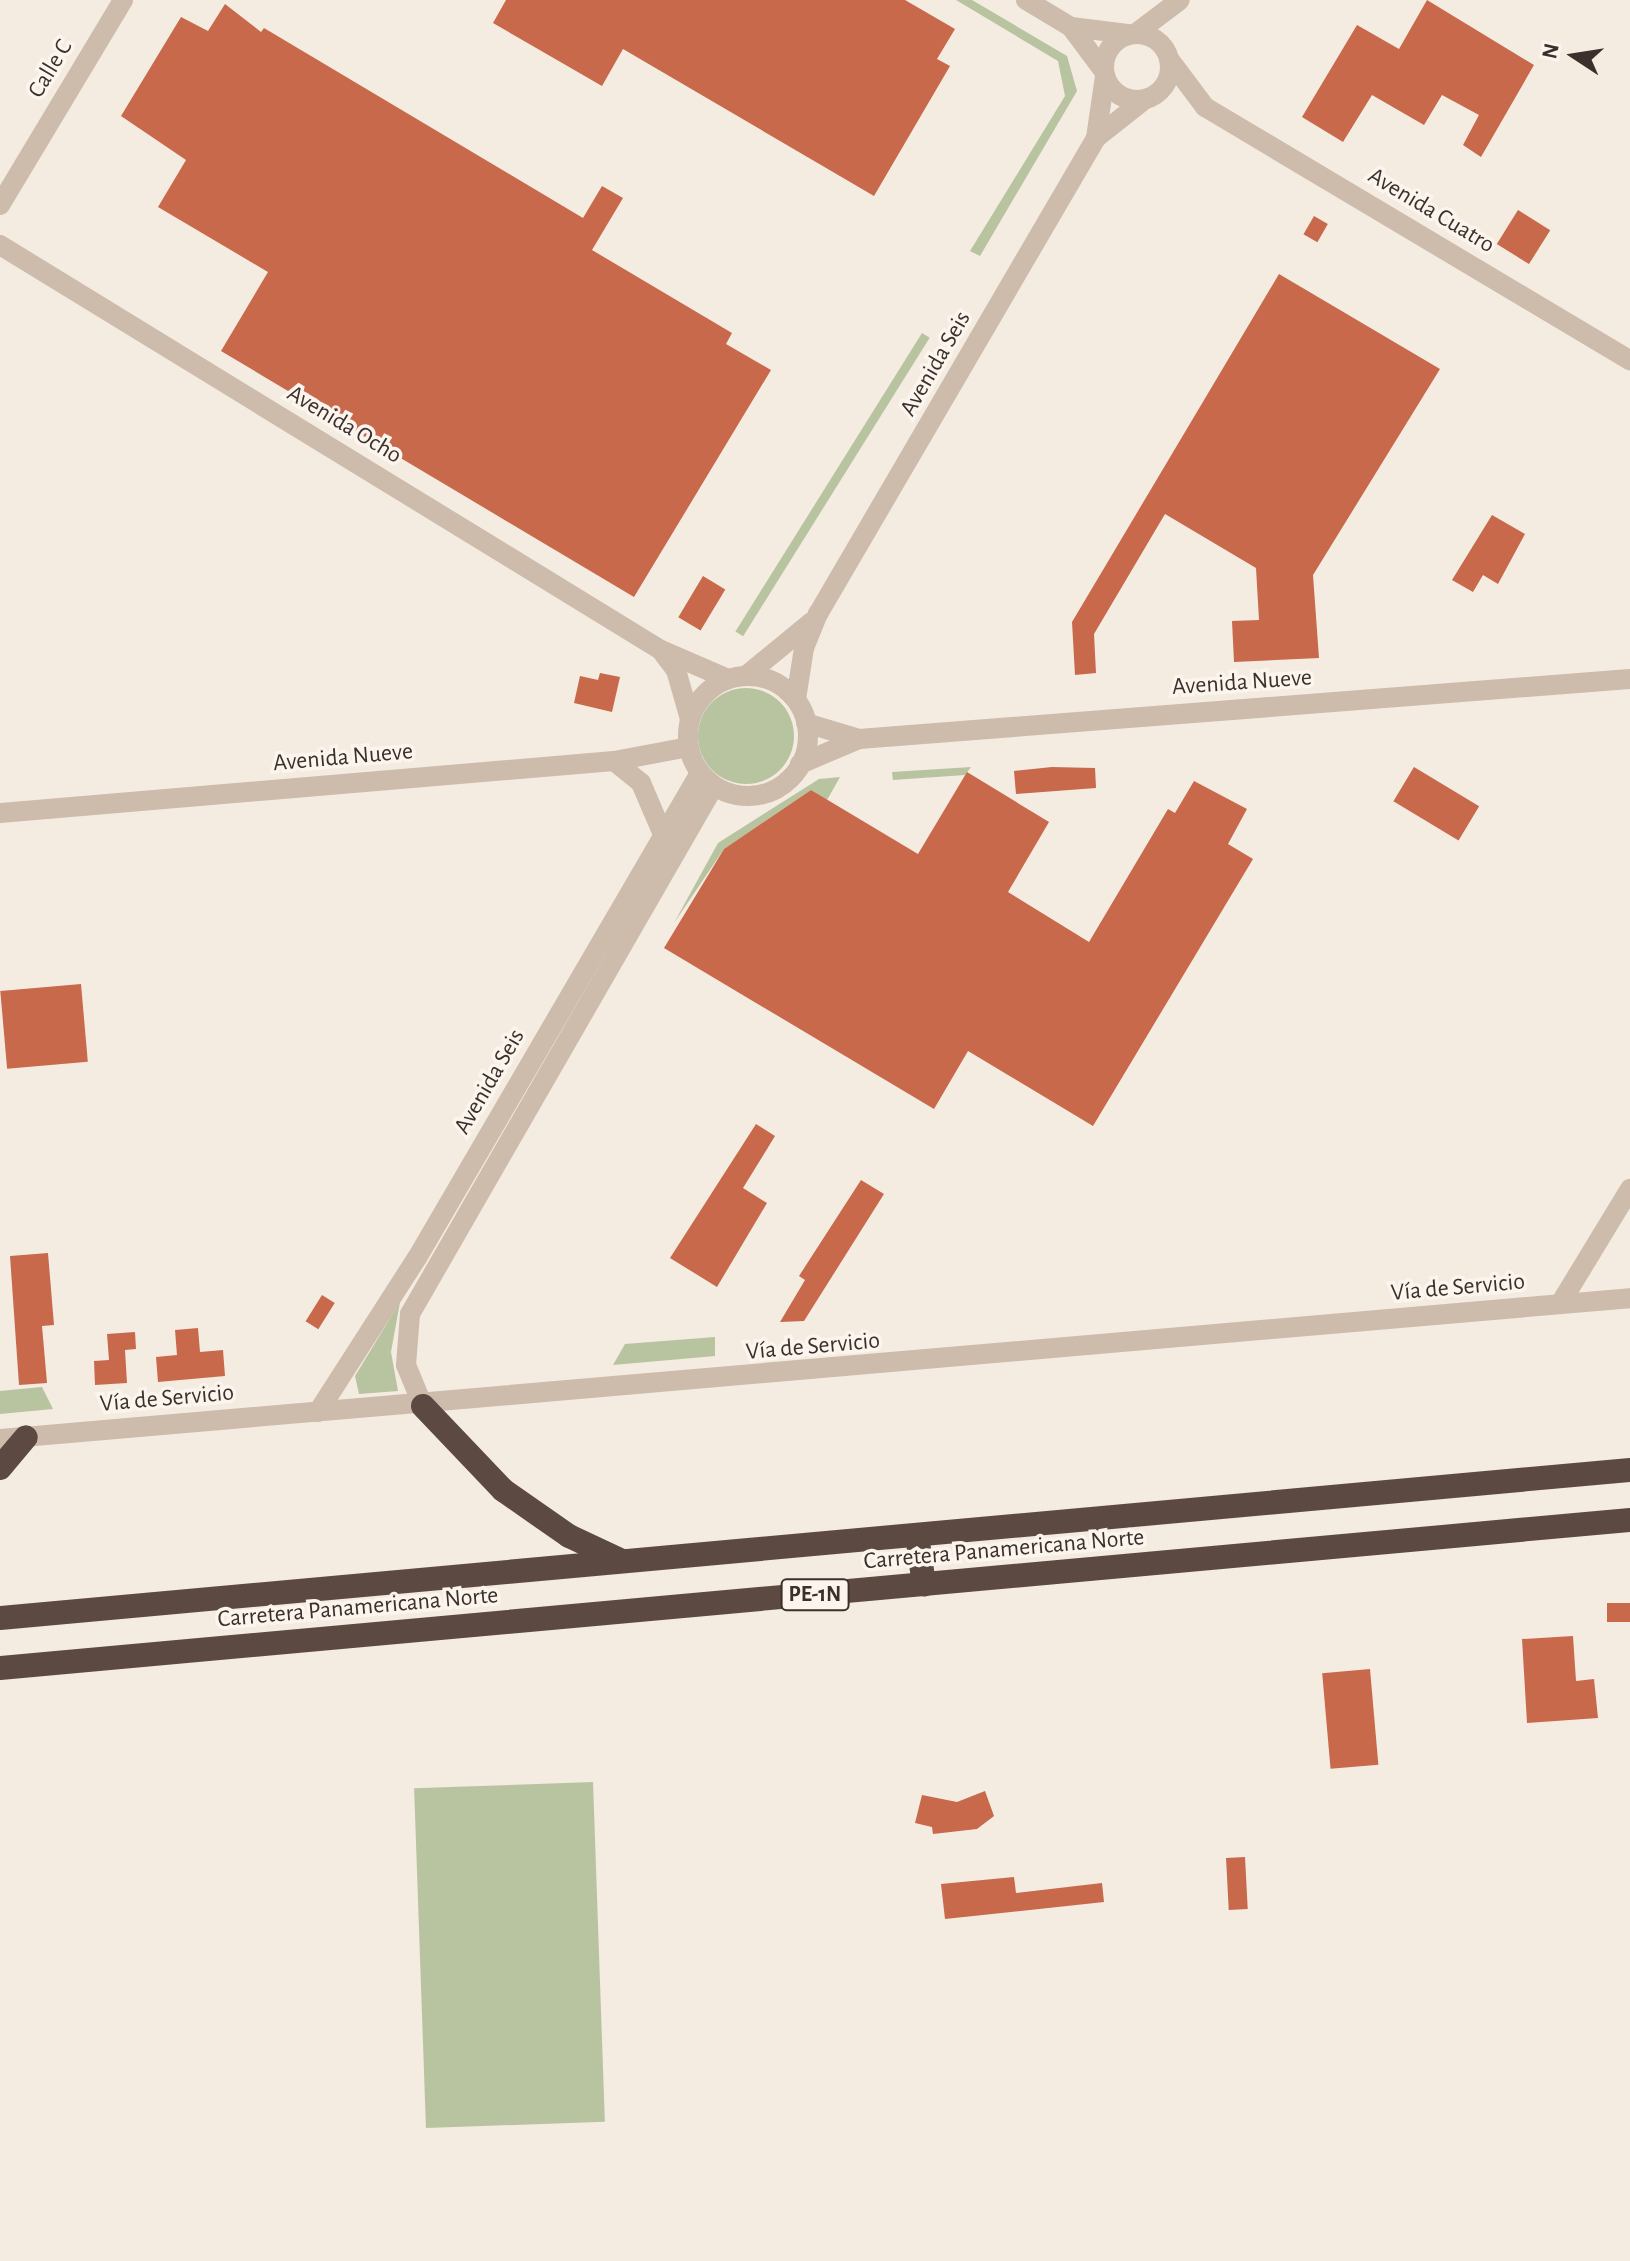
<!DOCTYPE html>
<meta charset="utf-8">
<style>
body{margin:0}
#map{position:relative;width:1630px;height:2261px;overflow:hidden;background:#f4ebe1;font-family:"Alegreya Sans",sans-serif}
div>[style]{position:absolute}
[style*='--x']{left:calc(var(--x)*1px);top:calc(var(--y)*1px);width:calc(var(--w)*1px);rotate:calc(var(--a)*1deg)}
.green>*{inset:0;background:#b8c4a0;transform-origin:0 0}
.round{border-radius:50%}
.building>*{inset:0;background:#c8694b;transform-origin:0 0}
.minor>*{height:20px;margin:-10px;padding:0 10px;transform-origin:10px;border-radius:10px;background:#cdbbac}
.minor>.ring{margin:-10px;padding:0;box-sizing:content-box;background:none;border:20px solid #cdbbac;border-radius:50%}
.highway>*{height:24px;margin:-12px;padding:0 12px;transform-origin:12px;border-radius:12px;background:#5c4a42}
span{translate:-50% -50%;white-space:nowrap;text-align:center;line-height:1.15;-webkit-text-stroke:7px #fbf5ee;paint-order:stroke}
.shield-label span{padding:2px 6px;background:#fbf5ee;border:2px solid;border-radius:6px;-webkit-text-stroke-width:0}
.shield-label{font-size:22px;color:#3b302b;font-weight:700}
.street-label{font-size:24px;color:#3b302b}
.north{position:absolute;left:1534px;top:16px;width:80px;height:80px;-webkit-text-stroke:6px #fbf5ee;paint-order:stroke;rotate:282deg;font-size:22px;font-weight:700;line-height:32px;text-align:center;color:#3b302b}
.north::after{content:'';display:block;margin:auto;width:28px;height:36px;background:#3b302b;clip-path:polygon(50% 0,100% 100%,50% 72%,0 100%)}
</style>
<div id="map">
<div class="green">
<i style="clip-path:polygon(956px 0,972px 0,1067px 56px,1077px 91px,980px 256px,970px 251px,1065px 96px,1058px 61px)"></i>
<i style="left:922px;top:333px;width:9px;height:352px;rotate:32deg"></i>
<i class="round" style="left:698px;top:688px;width:96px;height:96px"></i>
<i style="clip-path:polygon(971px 767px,965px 775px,893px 780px,892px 772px)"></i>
<i style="clip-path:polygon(840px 777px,827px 800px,811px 790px,724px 849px,674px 923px,718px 843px,819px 779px)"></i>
<i style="clip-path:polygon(400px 1302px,391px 1352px,398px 1391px,359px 1394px,355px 1376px)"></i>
<i style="clip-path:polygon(715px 1337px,715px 1356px,613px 1365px,625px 1344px)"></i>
<i style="clip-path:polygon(42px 1387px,53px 1409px,0 1414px,0 1391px)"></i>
<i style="left:593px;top:1782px;width:340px;height:179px;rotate:88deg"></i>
</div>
<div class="building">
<i style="clip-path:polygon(506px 0,905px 0,955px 29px,937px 59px,950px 66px,874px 196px,623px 49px,602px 86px,493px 23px)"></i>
<i style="clip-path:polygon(1427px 0,1534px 65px,1481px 157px,1463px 145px,1479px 115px,1442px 95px,1424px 125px,1372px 95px,1343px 142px,1302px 117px,1357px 25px,1399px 49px)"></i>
<i style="clip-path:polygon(225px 4px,261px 32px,264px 28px,583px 218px,602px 186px,623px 198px,592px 250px,732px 333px,726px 344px,771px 370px,634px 597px,221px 351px,268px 272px,158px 207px,186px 160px,121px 116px,181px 17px,208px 31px)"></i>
<i style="left:1518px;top:210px;width:38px;height:40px;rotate:32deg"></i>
<i style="left:1314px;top:216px;width:16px;height:21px;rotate:30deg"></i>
<i style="clip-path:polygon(1279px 274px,1440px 369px,1313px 575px,1319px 658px,1234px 662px,1232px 621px,1259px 620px,1256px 568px,1165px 514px,1094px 634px,1096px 673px,1075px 675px,1072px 622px)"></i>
<i style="clip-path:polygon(1492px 515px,1525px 534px,1498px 584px,1483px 575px,1473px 592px,1452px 580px)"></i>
<i style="left:703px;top:576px;width:26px;height:48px;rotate:31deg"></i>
<i style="clip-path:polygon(600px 673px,620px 677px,612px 712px,574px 703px,580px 676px,598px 680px)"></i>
<i style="clip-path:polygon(1052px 767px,1095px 768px,1096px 788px,1016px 794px,1014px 771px)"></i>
<i style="left:1414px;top:767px;width:76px;height:40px;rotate:31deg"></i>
<i style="clip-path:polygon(967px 772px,1049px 822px,1008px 892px,1089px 942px,1168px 809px,1175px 813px,1194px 781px,1247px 809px,1228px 844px,1253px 859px,1093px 1126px,968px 1051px,934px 1109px,664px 948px,724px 849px,811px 790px,918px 854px)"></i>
<i style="left:81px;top:984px;width:78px;height:81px;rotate:85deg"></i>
<i style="clip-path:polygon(756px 1124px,775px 1136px,743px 1188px,767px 1203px,717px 1287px,670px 1258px)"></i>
<i style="clip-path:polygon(861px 1180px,884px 1194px,804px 1321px,780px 1322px,805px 1280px,799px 1276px)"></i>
<i style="clip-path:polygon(48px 1253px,54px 1325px,42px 1326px,47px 1383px,19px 1385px,10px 1256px)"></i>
<i style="left:322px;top:1295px;width:15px;height:31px;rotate:32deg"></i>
<i style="clip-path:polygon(198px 1328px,200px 1352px,223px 1350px,225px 1376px,158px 1382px,156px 1357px,177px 1355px,175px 1330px)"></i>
<i style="clip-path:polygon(135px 1332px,136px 1349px,125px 1350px,127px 1383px,95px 1385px,94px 1361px,109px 1360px,107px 1334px)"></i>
<i style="left:1630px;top:1603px;width:19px;height:23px;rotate:90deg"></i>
<i style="clip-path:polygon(1573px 1636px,1576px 1681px,1594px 1679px,1598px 1718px,1527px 1723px,1522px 1639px)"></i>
<i style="left:1370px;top:1669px;width:96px;height:48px;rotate:85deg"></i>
<i style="clip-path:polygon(985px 1791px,994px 1816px,977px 1829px,933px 1834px,932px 1827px,915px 1823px,922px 1795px,957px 1802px)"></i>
<i style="left:1245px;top:1857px;width:52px;height:19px;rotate:87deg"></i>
<i style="clip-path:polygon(1014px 1877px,1016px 1893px,1102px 1883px,1104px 1902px,945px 1919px,941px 1884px)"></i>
</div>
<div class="minor">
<i style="--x:1026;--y:0;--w:52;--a:31"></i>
<i style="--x:1071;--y:27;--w:54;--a:53.3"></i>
<i style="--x:1071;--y:27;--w:57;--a:7"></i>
<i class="ring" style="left:1104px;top:34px;width:46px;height:46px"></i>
<i style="--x:1135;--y:34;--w:56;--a:-37.1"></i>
<i style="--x:1169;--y:59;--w:60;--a:53.1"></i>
<i style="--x:1205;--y:107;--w:495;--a:30.8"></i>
<i style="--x:1096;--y:138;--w:61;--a:-38.4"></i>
<i style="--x:0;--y:205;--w:239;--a:-59"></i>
<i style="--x:0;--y:245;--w:775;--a:31.5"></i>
<i style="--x:661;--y:650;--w:73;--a:23.4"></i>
<i style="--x:663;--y:653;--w:21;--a:53"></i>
<i style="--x:676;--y:670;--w:51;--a:74.1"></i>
<i style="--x:747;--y:675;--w:82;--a:-39.5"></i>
<i class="ring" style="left:688px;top:676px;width:100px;height:100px"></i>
<i style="--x:796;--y:699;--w:52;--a:-81.1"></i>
<i style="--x:804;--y:648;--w:37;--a:-68"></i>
<i style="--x:818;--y:614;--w:551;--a:-59.71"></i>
<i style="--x:1096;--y:138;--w:63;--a:-81.7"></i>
<i style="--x:806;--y:723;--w:55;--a:16.8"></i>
<i style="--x:859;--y:739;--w:773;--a:-4.45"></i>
<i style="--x:614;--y:761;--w:35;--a:39"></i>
<i style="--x:641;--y:783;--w:61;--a:66.8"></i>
<i style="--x:800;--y:764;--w:64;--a:-23"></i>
<i style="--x:0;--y:813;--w:616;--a:-4.84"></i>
<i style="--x:614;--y:761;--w:76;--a:-10.6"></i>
<i style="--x:1560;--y:1304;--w:135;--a:-58.7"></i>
<i style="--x:423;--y:1406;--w:44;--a:-112.5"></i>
<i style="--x:406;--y:1365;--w:51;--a:-85.5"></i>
<i style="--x:410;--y:1314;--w:609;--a:-60.07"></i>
<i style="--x:318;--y:1412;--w:183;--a:-57.3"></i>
<i style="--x:417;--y:1258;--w:562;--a:-59.74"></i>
<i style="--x:0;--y:1439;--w:1636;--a:-4.94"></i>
</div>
<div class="highway">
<i style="--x:423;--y:1406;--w:116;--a:46.4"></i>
<i style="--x:503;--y:1490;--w:80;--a:34.9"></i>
<i style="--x:569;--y:1536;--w:56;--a:25.2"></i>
<i style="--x:0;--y:1468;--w:40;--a:-50"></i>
<i style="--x:917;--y:1535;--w:50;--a:82"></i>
<i style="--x:0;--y:1618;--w:1637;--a:-5.19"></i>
<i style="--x:0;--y:1668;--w:1637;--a:-5.19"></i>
</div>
<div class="shield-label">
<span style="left:815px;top:1595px">PE-1N</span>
</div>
<div class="street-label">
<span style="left:51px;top:69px;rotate:-59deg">Calle C</span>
<span style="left:1431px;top:211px;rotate:31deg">Avenida Cuatro</span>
<span style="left:936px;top:364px;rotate:-60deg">Avenida Seis</span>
<span style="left:344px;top:425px;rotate:31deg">Avenida Ocho</span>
<span style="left:1242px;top:683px;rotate:-4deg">Avenida Nueve</span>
<span style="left:343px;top:758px;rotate:-5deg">Avenida Nueve</span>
<span style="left:490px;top:1082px;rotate:-60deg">Avenida Seis</span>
<span style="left:1458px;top:1288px;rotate:-5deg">Vía de Servicio</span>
<span style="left:813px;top:1347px;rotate:-5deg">Vía de Servicio</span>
<span style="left:167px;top:1399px;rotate:-5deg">Vía de Servicio</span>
<span style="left:1004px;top:1550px;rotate:-5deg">Carretera Panamericana Norte</span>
<span style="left:358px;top:1608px;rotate:-5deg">Carretera Panamericana Norte</span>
</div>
<div class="north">N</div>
</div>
